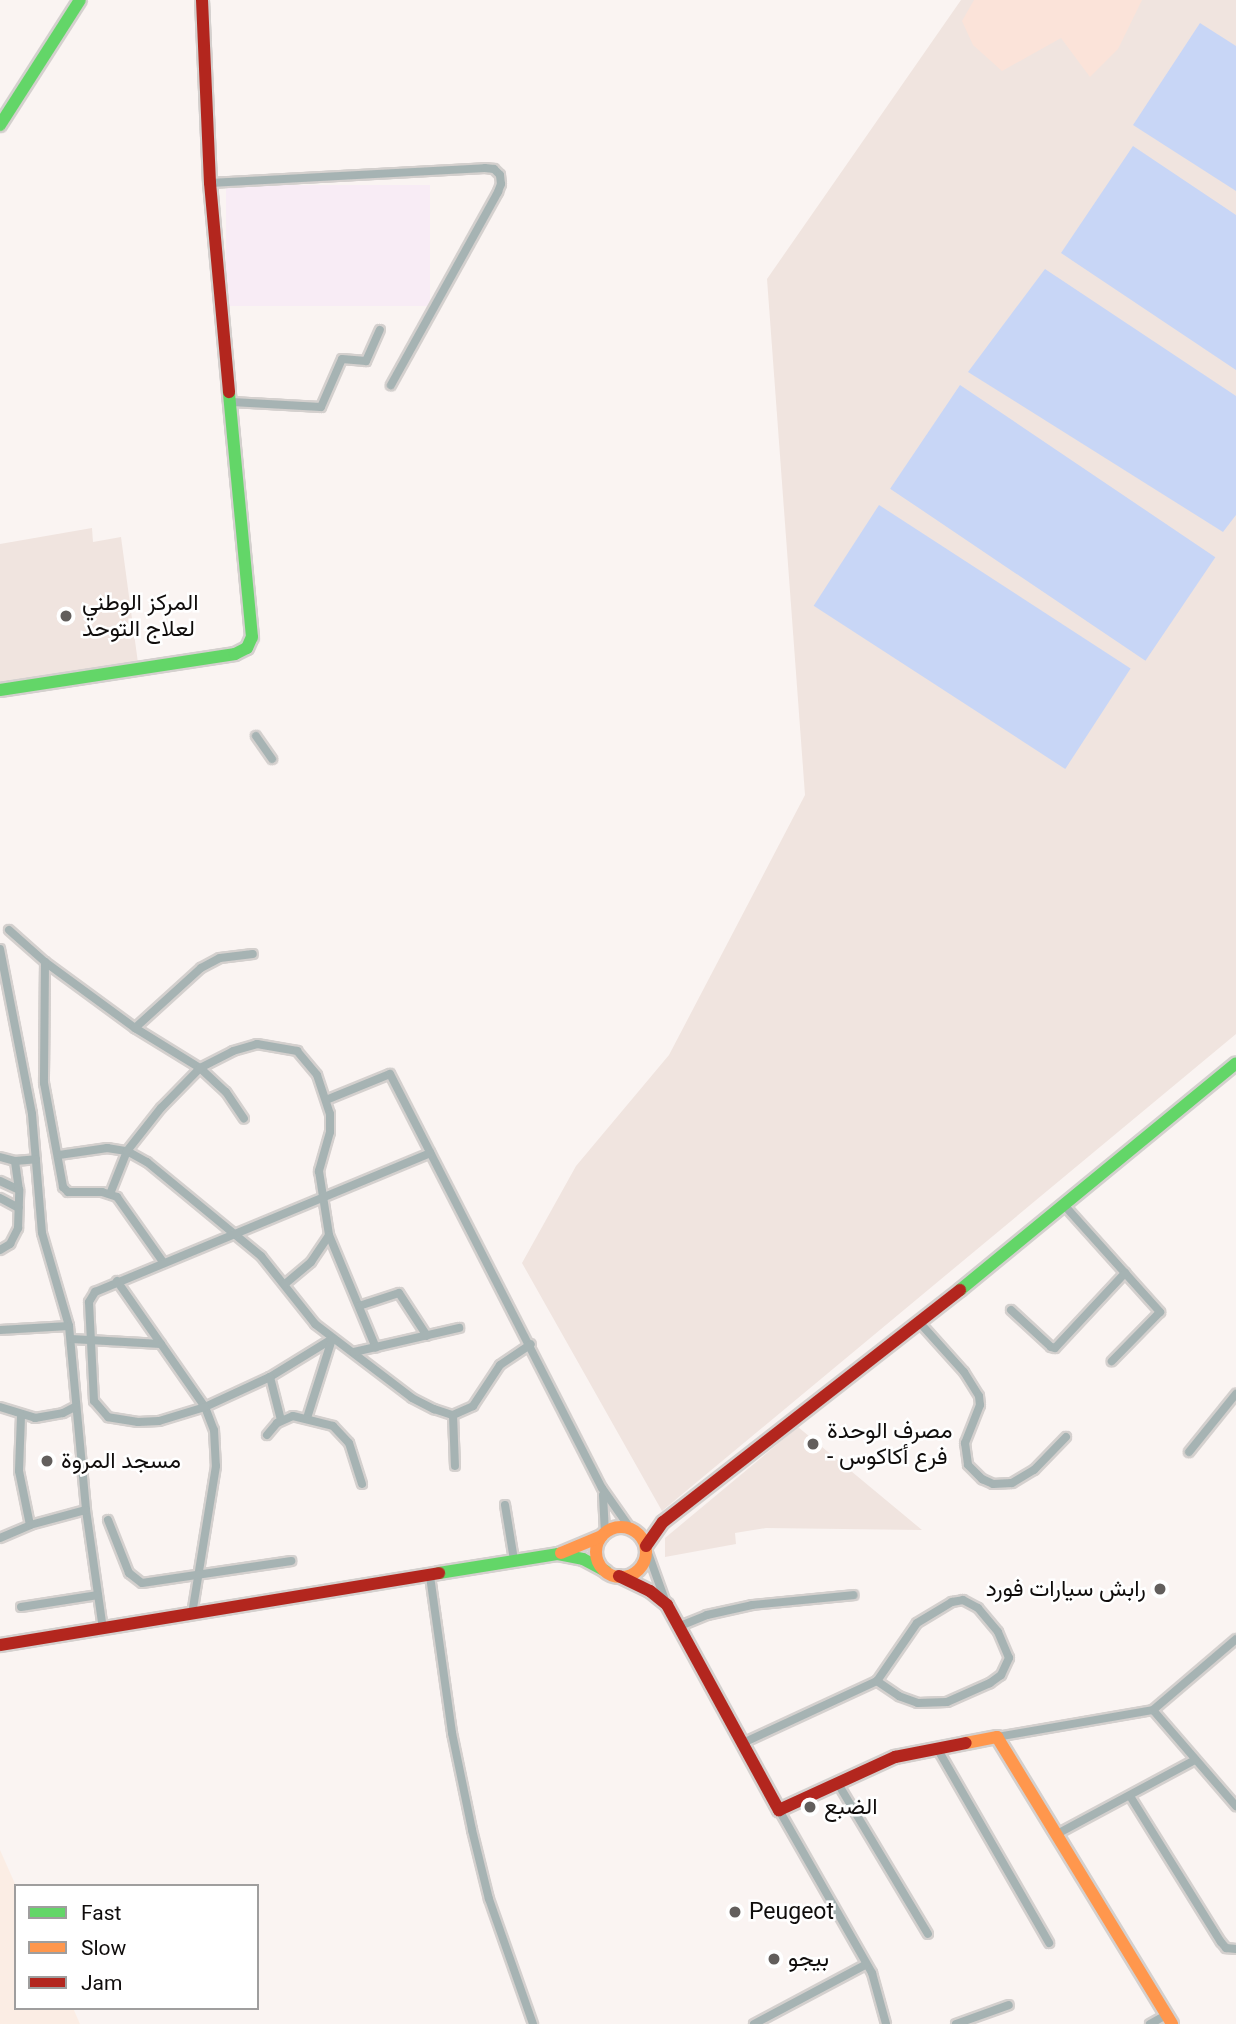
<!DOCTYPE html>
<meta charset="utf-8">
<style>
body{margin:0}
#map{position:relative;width:1236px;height:2024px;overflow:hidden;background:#faf4f2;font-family:Roboto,Vazirmatn,sans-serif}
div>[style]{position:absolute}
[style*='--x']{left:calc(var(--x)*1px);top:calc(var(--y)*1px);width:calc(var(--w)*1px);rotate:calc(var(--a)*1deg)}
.commercial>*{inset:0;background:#fbede4}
.built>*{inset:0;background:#f0e4df}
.education>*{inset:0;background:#f8ecf5;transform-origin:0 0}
.green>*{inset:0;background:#fbe3d9}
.water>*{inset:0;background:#c8d6f6;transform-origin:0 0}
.roads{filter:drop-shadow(2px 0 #d4d0ce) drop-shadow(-2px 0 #d4d0ce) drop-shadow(0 2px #d4d0ce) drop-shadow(0 -2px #d4d0ce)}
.street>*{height:8px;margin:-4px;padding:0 4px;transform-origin:4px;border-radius:4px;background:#a6b3b3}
.fast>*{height:12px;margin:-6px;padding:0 6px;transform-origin:6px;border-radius:6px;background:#63d668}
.slow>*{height:12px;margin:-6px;padding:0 6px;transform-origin:6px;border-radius:6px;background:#ff974d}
.slow>.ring{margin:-6px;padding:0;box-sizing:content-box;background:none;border:12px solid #ff974d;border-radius:50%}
.jam>*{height:12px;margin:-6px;padding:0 6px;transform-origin:6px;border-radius:6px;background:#b3261e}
.dots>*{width:19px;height:19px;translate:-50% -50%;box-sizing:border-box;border:4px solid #fff;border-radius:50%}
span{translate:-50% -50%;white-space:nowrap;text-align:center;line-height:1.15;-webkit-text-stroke:5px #fff;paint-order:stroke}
.poi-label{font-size:23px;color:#100d0c}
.left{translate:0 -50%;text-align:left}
.right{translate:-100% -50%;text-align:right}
.legend{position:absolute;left:14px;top:1884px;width:245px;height:126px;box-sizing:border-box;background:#fff;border:2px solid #9f9e9e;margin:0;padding:9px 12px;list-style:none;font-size:21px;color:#100d0c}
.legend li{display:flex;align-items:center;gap:14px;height:35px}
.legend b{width:35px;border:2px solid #9f9e9e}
</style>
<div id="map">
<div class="commercial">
<i style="clip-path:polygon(0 1850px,16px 1886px,16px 2008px,73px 2008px,80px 2024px,0 2024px)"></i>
</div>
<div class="built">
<i style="clip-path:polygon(961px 0,1236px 0,1236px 1034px,662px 1511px,522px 1263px,576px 1166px,669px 1055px,805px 795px,767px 279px)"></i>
<i style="clip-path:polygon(92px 528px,93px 542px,121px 537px,138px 663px,0 691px,0 544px)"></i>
<i style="clip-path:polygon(798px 1427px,922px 1530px,766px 1528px,735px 1533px,736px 1544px,665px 1557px,665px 1538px)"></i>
</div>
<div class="education">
<i style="left:430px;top:185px;width:121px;height:204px;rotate:90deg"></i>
</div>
<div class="green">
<i style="clip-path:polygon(974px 0,1142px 0,1118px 49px,1090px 77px,1061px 38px,1002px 71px,973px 45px,962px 21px)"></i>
</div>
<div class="water">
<i style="clip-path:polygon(1200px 23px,1236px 46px,1236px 191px,1133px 125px)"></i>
<i style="clip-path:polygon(1133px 146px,1236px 215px,1236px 370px,1061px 253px)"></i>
<i style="clip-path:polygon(1045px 269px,1236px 396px,1236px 515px,1223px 532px,968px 372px)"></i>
<i style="left:960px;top:385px;width:308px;height:125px;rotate:34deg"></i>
<i style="left:879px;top:505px;width:300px;height:120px;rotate:33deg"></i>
</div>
<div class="roads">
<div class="street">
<i style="--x:210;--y:183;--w:275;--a:-3.1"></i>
<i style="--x:485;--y:168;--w:9;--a:6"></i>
<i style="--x:494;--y:169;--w:8;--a:45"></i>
<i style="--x:500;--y:175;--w:9;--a:84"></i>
<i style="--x:501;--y:184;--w:9;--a:111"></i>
<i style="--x:498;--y:192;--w:221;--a:119"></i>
<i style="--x:232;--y:402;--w:89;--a:3.2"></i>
<i style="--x:321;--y:407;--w:52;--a:-66.4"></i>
<i style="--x:342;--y:359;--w:24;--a:5"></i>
<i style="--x:366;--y:361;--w:34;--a:-66"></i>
<i style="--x:256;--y:736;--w:28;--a:55"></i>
<i style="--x:9;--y:930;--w:48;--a:41.6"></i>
<i style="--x:45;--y:962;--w:112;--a:36.3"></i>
<i style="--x:135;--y:1028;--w:76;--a:31.6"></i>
<i style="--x:200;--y:1068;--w:35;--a:43"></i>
<i style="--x:226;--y:1092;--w:32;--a:56"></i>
<i style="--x:0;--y:949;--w:168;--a:79"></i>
<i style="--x:32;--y:1114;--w:119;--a:85.2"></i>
<i style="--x:42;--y:1233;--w:97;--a:73.8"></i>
<i style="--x:69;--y:1326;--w:185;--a:84.7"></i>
<i style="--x:86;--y:1510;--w:120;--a:81.9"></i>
<i style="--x:45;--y:962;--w:121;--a:90.5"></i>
<i style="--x:44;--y:1083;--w:106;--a:79.6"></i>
<i style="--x:63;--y:1187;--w:7;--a:45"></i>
<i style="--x:68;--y:1192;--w:34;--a:0"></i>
<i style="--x:102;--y:1192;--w:16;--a:18"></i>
<i style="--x:117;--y:1197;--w:80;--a:54.7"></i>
<i style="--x:135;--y:1028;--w:89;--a:-42.3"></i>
<i style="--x:201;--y:968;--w:21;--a:-28"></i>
<i style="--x:220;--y:958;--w:33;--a:-7"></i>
<i style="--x:326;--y:1100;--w:69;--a:-22.1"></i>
<i style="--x:390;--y:1074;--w:465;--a:62.9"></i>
<i style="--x:602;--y:1488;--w:49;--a:55"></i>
<i style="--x:59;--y:1155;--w:49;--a:-8.3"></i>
<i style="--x:107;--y:1148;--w:20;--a:9"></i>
<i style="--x:127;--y:1151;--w:23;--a:29"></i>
<i style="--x:147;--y:1162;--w:148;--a:39.5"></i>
<i style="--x:261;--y:1256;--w:87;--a:51.5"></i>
<i style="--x:315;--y:1324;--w:122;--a:37.3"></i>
<i style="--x:412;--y:1398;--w:25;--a:27"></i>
<i style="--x:434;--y:1409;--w:20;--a:18"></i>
<i style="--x:453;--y:1415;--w:22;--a:-24"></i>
<i style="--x:473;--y:1406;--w:49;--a:-56.6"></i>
<i style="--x:500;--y:1365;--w:37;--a:-34"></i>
<i style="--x:0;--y:1157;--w:16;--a:15"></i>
<i style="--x:15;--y:1161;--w:21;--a:-5"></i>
<i style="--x:0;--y:1181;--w:21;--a:25"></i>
<i style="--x:110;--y:1194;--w:46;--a:-68.4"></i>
<i style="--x:127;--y:1151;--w:55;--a:-51.7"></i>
<i style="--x:161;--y:1108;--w:56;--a:-45.7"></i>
<i style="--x:200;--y:1068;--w:37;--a:-27"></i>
<i style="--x:233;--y:1051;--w:25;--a:-16"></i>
<i style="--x:257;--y:1044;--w:41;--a:9.9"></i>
<i style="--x:297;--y:1051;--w:31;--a:50"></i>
<i style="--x:317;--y:1075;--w:41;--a:71.6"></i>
<i style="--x:330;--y:1114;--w:18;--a:90"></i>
<i style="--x:330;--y:1132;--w:41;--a:105.8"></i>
<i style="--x:319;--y:1171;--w:65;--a:81.1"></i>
<i style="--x:329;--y:1235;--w:122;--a:67.4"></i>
<i style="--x:0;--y:1198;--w:21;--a:28"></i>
<i style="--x:1064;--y:1205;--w:144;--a:48.1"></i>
<i style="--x:1160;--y:1312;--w:69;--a:134.4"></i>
<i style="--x:0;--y:1250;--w:12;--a:-31"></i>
<i style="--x:10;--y:1244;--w:18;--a:-63"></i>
<i style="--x:18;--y:1228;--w:38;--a:-88"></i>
<i style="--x:19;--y:1190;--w:29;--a:-98"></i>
<i style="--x:117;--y:1281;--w:154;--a:55.1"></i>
<i style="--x:205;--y:1407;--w:25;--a:69"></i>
<i style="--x:214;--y:1430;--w:36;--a:87"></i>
<i style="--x:216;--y:1466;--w:151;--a:99.2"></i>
<i style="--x:285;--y:1284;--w:34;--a:-40"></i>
<i style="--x:311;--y:1262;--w:32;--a:-56"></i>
<i style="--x:359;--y:1306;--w:42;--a:-18"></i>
<i style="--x:399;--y:1293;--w:51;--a:56.9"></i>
<i style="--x:1011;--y:1310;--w:54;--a:42.8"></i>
<i style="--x:1051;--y:1347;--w:4;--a:14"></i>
<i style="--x:1055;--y:1348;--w:103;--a:-47"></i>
<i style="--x:920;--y:1323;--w:66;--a:48.1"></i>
<i style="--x:964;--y:1372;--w:28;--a:58"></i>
<i style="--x:979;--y:1396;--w:9;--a:84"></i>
<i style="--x:980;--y:1405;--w:41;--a:111.5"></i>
<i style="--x:965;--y:1443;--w:22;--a:82"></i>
<i style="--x:968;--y:1465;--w:20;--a:45"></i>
<i style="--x:982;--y:1479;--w:12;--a:24"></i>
<i style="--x:993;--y:1484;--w:19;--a:-3"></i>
<i style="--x:1012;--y:1483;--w:26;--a:-31"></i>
<i style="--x:1034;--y:1470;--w:46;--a:-45.9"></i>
<i style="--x:0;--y:1330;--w:69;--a:-3.3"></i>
<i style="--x:71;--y:1339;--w:90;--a:3.2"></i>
<i style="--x:332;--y:1339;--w:73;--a:148.5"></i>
<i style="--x:270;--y:1377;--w:72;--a:155.2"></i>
<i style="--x:205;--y:1407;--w:48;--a:163.1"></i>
<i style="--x:159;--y:1421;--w:21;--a:177"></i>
<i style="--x:138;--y:1422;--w:30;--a:-171"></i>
<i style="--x:108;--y:1417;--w:21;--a:-131"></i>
<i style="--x:94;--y:1401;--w:99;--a:-92.9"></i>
<i style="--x:89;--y:1302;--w:12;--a:-59"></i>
<i style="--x:95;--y:1292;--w:363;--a:-22.5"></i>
<i style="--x:354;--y:1352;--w:108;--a:-12.9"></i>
<i style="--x:270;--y:1377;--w:44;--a:75.7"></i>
<i style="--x:0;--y:1407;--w:37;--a:17"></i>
<i style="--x:35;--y:1418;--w:28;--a:-10"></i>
<i style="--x:63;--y:1413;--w:13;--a:-27"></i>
<i style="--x:453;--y:1415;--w:51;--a:87.8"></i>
<i style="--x:21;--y:1416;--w:55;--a:92.1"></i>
<i style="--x:19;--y:1471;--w:55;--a:78.5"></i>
<i style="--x:307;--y:1418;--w:83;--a:-72.4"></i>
<i style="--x:267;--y:1435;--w:16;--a:-50"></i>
<i style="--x:277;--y:1423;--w:17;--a:-24"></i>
<i style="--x:293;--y:1416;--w:41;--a:14"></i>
<i style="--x:333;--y:1426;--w:23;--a:47"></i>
<i style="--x:349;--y:1443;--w:43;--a:72.4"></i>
<i style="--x:1189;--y:1452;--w:75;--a:-51"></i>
<i style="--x:603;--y:1495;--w:38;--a:87"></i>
<i style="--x:505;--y:1505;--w:56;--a:80.7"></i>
<i style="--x:108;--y:1520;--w:57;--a:68.4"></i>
<i style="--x:129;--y:1573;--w:16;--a:38"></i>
<i style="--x:142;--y:1583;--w:151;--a:-8.4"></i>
<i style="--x:0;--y:1538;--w:33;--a:-23"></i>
<i style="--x:30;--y:1525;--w:58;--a:-15"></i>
<i style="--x:647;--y:1550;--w:56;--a:70.3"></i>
<i style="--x:430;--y:1576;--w:159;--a:82"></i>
<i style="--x:452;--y:1733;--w:99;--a:78.3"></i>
<i style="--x:472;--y:1830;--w:71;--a:76.2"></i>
<i style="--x:489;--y:1899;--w:133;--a:70.6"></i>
<i style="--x:21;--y:1607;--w:78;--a:-8.9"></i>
<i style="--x:680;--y:1626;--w:29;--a:-22"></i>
<i style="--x:707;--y:1615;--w:46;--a:-12.5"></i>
<i style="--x:752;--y:1605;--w:102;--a:-5.6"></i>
<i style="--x:1153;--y:1710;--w:127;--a:49.2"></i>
<i style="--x:997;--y:1737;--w:158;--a:-9.8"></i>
<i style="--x:1153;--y:1710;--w:109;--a:-40.5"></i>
<i style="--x:743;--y:1743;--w:148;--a:-24.8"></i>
<i style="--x:877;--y:1681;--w:70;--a:-55.4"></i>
<i style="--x:917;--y:1623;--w:41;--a:-31"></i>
<i style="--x:952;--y:1602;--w:11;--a:-10"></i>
<i style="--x:963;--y:1600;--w:17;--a:28"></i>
<i style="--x:978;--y:1608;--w:31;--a:50"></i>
<i style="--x:998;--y:1632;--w:28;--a:67"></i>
<i style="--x:1009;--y:1658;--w:19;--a:115"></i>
<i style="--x:1001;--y:1675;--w:14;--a:144"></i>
<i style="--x:990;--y:1683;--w:47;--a:156.2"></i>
<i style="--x:947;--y:1702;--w:29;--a:178"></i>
<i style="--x:918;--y:1703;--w:20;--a:-160"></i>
<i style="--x:899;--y:1696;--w:27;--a:-146"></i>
<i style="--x:937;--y:1748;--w:225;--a:60.1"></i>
<i style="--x:837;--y:1782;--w:177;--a:59.1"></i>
<i style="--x:1130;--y:1796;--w:172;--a:58.1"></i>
<i style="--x:1221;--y:1942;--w:8;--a:50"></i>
<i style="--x:1226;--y:1948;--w:10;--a:6"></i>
<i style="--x:779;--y:1810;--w:188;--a:60.3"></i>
<i style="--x:872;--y:1973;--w:53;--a:74.6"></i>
<i style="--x:1057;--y:1834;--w:157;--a:-28.2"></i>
<i style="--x:754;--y:2024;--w:126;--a:-28"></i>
<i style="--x:956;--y:2024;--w:56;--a:-19.7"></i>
<i style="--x:1150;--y:2024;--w:18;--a:-29"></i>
</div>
<div class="fast">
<i style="--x:0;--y:125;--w:148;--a:-57.4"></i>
<i style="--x:0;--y:690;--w:238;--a:-8.7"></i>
<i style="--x:235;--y:654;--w:13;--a:-27"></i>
<i style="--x:247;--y:648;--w:12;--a:-66"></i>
<i style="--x:252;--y:637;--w:246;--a:-95.4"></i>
<i style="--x:960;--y:1290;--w:357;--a:-39.4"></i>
<i style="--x:439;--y:1573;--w:121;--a:-9.1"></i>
<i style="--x:558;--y:1554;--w:25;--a:11"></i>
<i style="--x:583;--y:1559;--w:26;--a:28"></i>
</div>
<div class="slow">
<i class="ring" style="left:596px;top:1527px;width:38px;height:38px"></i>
<i style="--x:561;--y:1553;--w:44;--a:-22.5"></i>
<i style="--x:966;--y:1743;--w:32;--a:-11"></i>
<i style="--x:997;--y:1737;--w:336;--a:58.6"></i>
</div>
<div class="jam">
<i style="--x:202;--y:0;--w:183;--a:87.5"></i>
<i style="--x:210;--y:183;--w:210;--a:84.8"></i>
<i style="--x:646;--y:1546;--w:29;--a:-55"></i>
<i style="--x:663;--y:1522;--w:377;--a:-38"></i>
<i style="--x:619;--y:1576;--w:34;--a:26"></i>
<i style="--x:650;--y:1591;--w:22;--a:39"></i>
<i style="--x:667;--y:1605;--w:234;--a:61.4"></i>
<i style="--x:779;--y:1810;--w:128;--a:-24.6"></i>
<i style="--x:895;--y:1757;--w:72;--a:-11.2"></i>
<i style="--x:0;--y:1645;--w:445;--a:-9.3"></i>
</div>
</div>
<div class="dots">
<i style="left:66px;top:616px;background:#625e5c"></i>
<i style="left:813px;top:1444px;background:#625e5c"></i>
<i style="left:47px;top:1461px;background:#625e5c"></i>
<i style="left:1160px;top:1589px;background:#625e5c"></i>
<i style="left:810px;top:1807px;background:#625e5c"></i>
<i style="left:735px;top:1912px;background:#625e5c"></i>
<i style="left:774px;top:1959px;background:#625e5c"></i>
</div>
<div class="poi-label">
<span class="left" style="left:82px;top:616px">المركز الوطني<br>لعلاج التوحد</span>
<span class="left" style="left:827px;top:1444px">مصرف الوحدة<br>- فرع أكاكوس</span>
<span class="left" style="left:61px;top:1461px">مسجد المروة</span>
<span class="right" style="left:1146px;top:1589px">رابش سيارات فورد</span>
<span class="left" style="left:824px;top:1807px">الضبع</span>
<span class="left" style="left:749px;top:1912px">Peugeot</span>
<span class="left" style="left:788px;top:1959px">بيجو</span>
</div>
<ul class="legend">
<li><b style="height:9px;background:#63d668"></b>Fast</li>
<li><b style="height:9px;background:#ff974d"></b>Slow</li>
<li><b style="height:9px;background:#b3261e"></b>Jam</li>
</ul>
</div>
